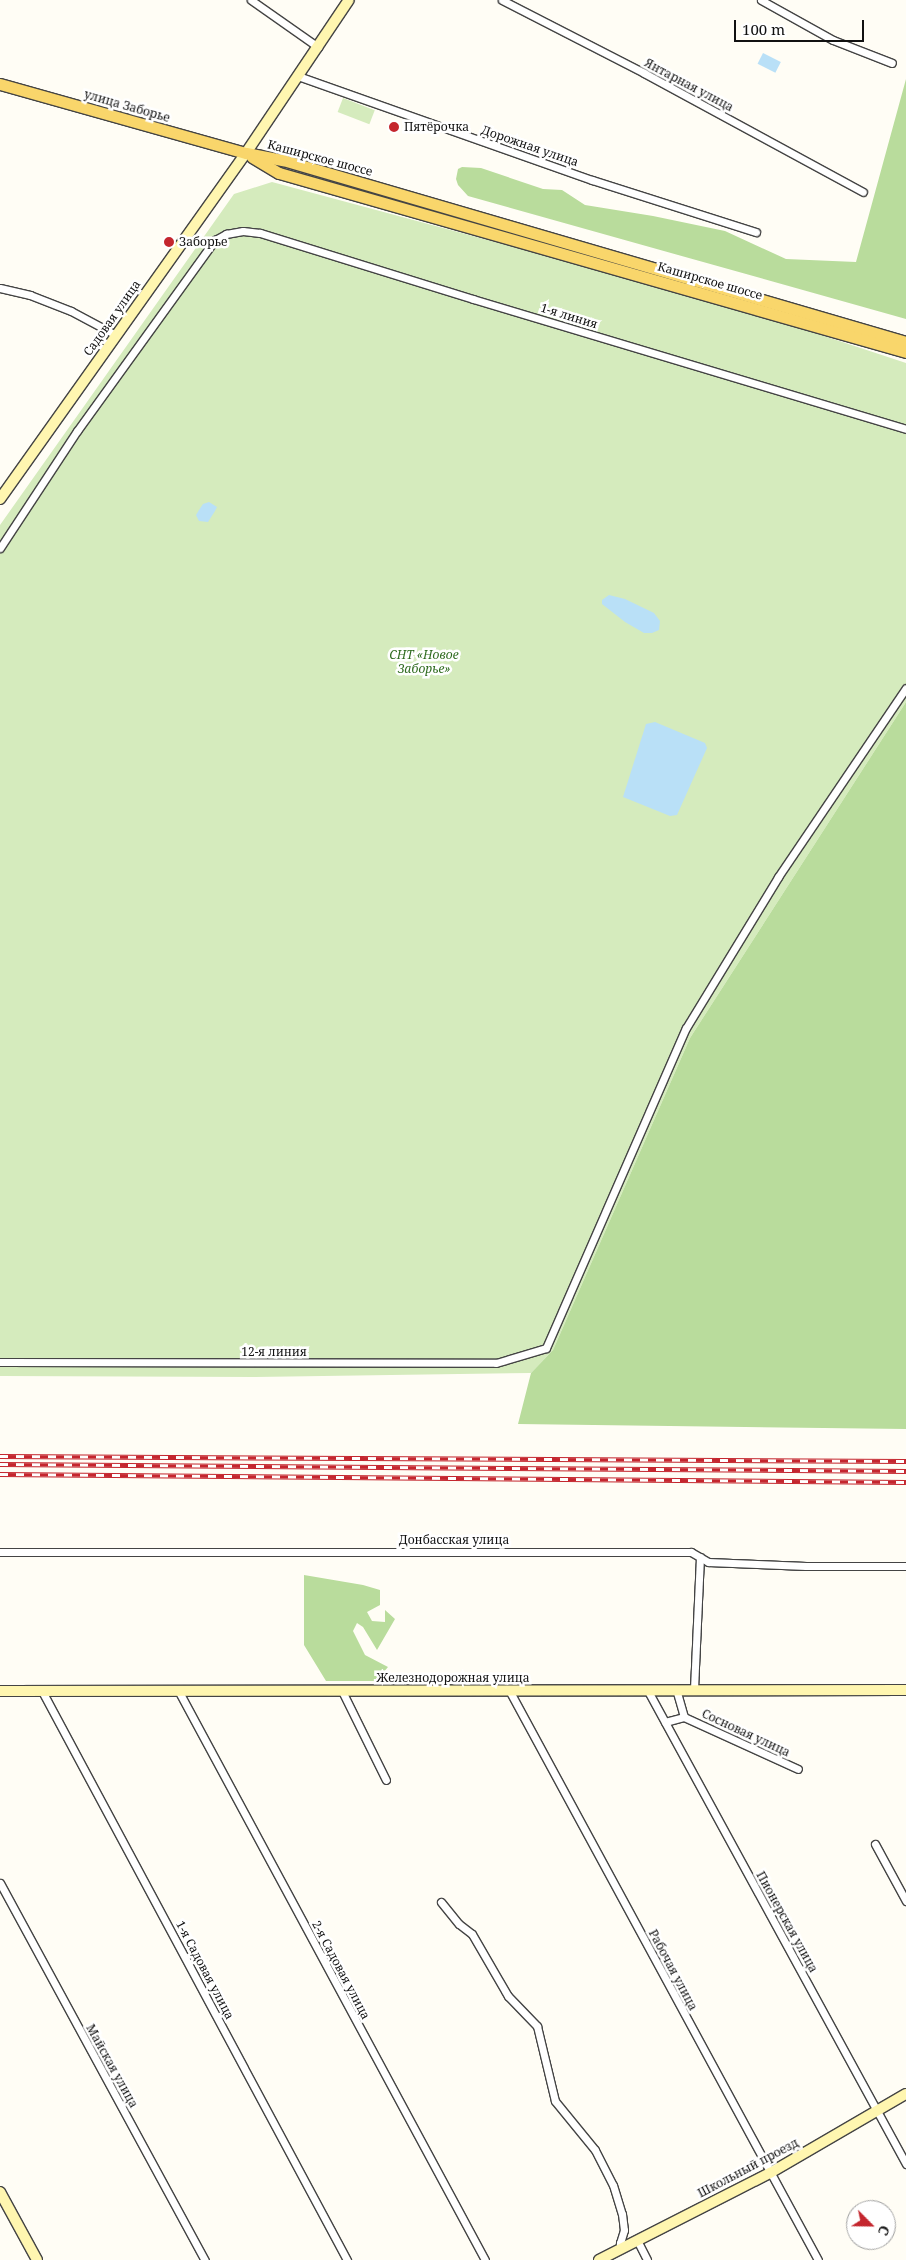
<!DOCTYPE html>
<meta charset="utf-8">
<style>
body{margin:0}
#map{position:relative;width:906px;height:2260px;overflow:hidden;background:#fffdf5;font-family:"Noto Serif",serif}
div>[style]{position:absolute}
[style*='--x']{left:calc(var(--x)*1px);top:calc(var(--y)*1px);width:calc(var(--w)*1px);rotate:calc(var(--a)*1deg)}
.green>*{inset:0;background:#d5ebbd;transform-origin:0 0}
.forest>*{inset:0;background:#b9dc9c}
.water>*{inset:0;background:#b9e0f7;transform-origin:0 0}
.roads{filter:drop-shadow(1px 0 #444) drop-shadow(-1px 0 #444) drop-shadow(0 1px #444) drop-shadow(0 -1px #444)}
.street>*{height:7px;margin:-3.5px;padding:0 3.5px;transform-origin:3.5px;border-radius:3.5px;background:#fff}
.secondary>*{height:10px;margin:-5px;padding:0 5px;transform-origin:5px;border-radius:5px;background:#fff6b0}
.primary>*{height:11px;margin:-5.5px;padding:0 5.5px;transform-origin:5.5px;border-radius:5.5px;background:#f9d66b}
.rail>*{height:4.5px;margin-top:-2.25px;transform-origin:0;background:repeating-linear-gradient(90deg,#fff 0 8px,#c4262e 0 16px);box-sizing:border-box;border-block:1px solid #c4262e}
.dots>*{width:14px;height:14px;translate:-50% -50%;box-sizing:border-box;border:2px solid #fff;border-radius:50%}
span{translate:-50% -50%;white-space:nowrap;text-align:center;line-height:1.15;-webkit-text-stroke:5px #fff;paint-order:stroke}
.street-label{font-size:12px;color:#111}
.poi-label{font-size:12px;color:#111}
.left{translate:0 -50%;text-align:left}
.park-label{font-size:12px;color:#2f6b1f;font-style:italic}
.north{position:absolute;left:846px;top:2200px;width:50px;height:50px;box-sizing:border-box;background:#fff;border:1px solid #a0a0a0;border-radius:50%;rotate:113deg;font-size:14px;font-weight:700;line-height:20px;text-align:center;color:#111}
.north::after{content:'';display:block;margin:auto;width:18px;height:22px;background:#c4262e;clip-path:polygon(50% 0,100% 100%,50% 72%,0 100%)}
.scale{position:absolute;left:734px;top:20px;width:130px;height:22px;box-sizing:border-box;border:2px solid #111;border-top:0;padding-left:6px;font-size:15px;line-height:18px;white-space:nowrap;color:#111;-webkit-text-stroke:4px #fff;paint-order:stroke}
</style>
<div id="map">
<div class="green">
<i style="left:343px;top:98px;width:34px;height:15px;rotate:21deg"></i>
<i style="clip-path:polygon(272px 182px,736px 307px,906px 363px,906px 702px,690px 1038px,553px 1350px,531px 1373px,255px 1377px,0 1376px,0 525px,234px 194px)"></i>
</div>
<div class="forest">
<i style="clip-path:polygon(906px 79px,906px 319px,468px 196px,458px 185px,456px 179px,458px 169px,462px 167px,481px 168px,543px 189px,562px 190px,585px 205px,653px 216px,725px 231px,786px 259px,856px 262px)"></i>
<i style="clip-path:polygon(906px 702px,906px 1429px,518px 1424px,531px 1373px,553px 1350px,690px 1038px)"></i>
<i style="clip-path:polygon(304px 1575px,363px 1585px,380px 1590px,380px 1605px,367px 1612px,372px 1621px,385px 1622px,385px 1610px,395px 1619px,377px 1650px,363px 1627px,357px 1623px,353px 1631px,365px 1655px,388px 1667px,376px 1681px,326px 1681px,304px 1645px)"></i>
</div>
<div class="water">
<i style="left:763px;top:53px;width:20px;height:12px;rotate:27deg"></i>
<i style="clip-path:polygon(209px 502px,217px 507px,215px 511px,208px 522px,199px 521px,196px 515px,199px 510px,203px 504px)"></i>
<i style="clip-path:polygon(609px 595px,625px 599px,654px 613px,660px 621px,659px 630px,652px 633px,644px 633px,625px 622px,602px 604px,602px 600px)"></i>
<i style="clip-path:polygon(655px 722px,705px 743px,707px 748px,677px 815px,670px 816px,623px 797px,646px 724px)"></i>
</div>
<div class="roads">
<div class="street">
<i style="--x:251;--y:0;--w:82;--a:35"></i>
<i style="--x:502;--y:0;--w:160;--a:27.2"></i>
<i style="--x:644;--y:73;--w:249;--a:28.5"></i>
<i style="--x:761;--y:0;--w:82;--a:29.1"></i>
<i style="--x:833;--y:40;--w:63;--a:21.3"></i>
<i style="--x:298;--y:76;--w:312;--a:19.5"></i>
<i style="--x:592;--y:180;--w:172;--a:17.6"></i>
<i style="--x:0;--y:288;--w:31;--a:13"></i>
<i style="--x:30;--y:295;--w:44;--a:21.3"></i>
<i style="--x:71;--y:311;--w:51;--a:28.1"></i>
<i style="--x:0;--y:548;--w:140;--a:-56.7"></i>
<i style="--x:77;--y:431;--w:236;--a:-54.2"></i>
<i style="--x:215;--y:240;--w:13;--a:-29"></i>
<i style="--x:226;--y:234;--w:17;--a:-10"></i>
<i style="--x:243;--y:231;--w:17;--a:7"></i>
<i style="--x:260;--y:233;--w:223;--a:17.2"></i>
<i style="--x:473;--y:299;--w:452;--a:16.7"></i>
<i style="--x:0;--y:1362;--w:496;--a:0.1"></i>
<i style="--x:496;--y:1363;--w:52;--a:-16.7"></i>
<i style="--x:546;--y:1348;--w:349;--a:-66.4"></i>
<i style="--x:686;--y:1028;--w:177;--a:-58.6"></i>
<i style="--x:778;--y:877;--w:228;--a:-55.9"></i>
<i style="--x:0;--y:1552;--w:691;--a:0"></i>
<i style="--x:691;--y:1552;--w:20;--a:30"></i>
<i style="--x:708;--y:1562;--w:98;--a:2.3"></i>
<i style="--x:806;--y:1566;--w:100;--a:0"></i>
<i style="--x:676;--y:1689;--w:29;--a:74"></i>
<i style="--x:684;--y:1717;--w:125;--a:24.5"></i>
<i style="--x:694;--y:1689;--w:132;--a:-87.4"></i>
<i style="--x:178;--y:1690;--w:647;--a:61.69"></i>
<i style="--x:509;--y:1690;--w:648;--a:61.54"></i>
<i style="--x:42;--y:1691;--w:646;--a:61.81"></i>
<i style="--x:342;--y:1691;--w:99;--a:63.7"></i>
<i style="--x:648;--y:1691;--w:539;--a:61.39"></i>
<i style="--x:665;--y:1722;--w:20;--a:-15"></i>
<i style="--x:875;--y:1844;--w:65;--a:61.5"></i>
<i style="--x:0;--y:1883;--w:429;--a:61.5"></i>
<i style="--x:441;--y:1902;--w:28;--a:51"></i>
<i style="--x:459;--y:1924;--w:16;--a:38"></i>
<i style="--x:472;--y:1934;--w:72;--a:59.9"></i>
<i style="--x:508;--y:1996;--w:42;--a:46"></i>
<i style="--x:537;--y:2026;--w:77;--a:76.5"></i>
<i style="--x:555;--y:2101;--w:63;--a:50.8"></i>
<i style="--x:595;--y:2150;--w:39;--a:63"></i>
<i style="--x:613;--y:2185;--w:30;--a:73"></i>
<i style="--x:622;--y:2214;--w:16;--a:83"></i>
<i style="--x:624;--y:2230;--w:14;--a:107"></i>
<i style="--x:620;--y:2243;--w:5;--a:79"></i>
<i style="--x:637;--y:2240;--w:22;--a:63"></i>
</div>
<div class="secondary">
<i style="--x:0;--y:499;--w:425;--a:-54.6"></i>
<i style="--x:246;--y:153;--w:184;--a:-56.1"></i>
<i style="--x:0;--y:1691;--w:906;--a:-0.06"></i>
<i style="--x:0;--y:2192;--w:77;--a:61.4"></i>
<i style="--x:599;--y:2260;--w:192;--a:-27"></i>
<i style="--x:770;--y:2173;--w:157;--a:-30.2"></i>
</div>
<div class="primary">
<i style="--x:0;--y:84;--w:255;--a:15.7"></i>
<i style="--x:246;--y:153;--w:38;--a:11"></i>
<i style="--x:283;--y:160;--w:649;--a:16.28"></i>
<i style="--x:252;--y:157;--w:31;--a:31"></i>
<i style="--x:279;--y:173;--w:652;--a:15.93"></i>
</div>
</div>
<div class="rail">
<i style="--x:0;--y:1456;--w:906;--a:0.32"></i>
<i style="--x:0;--y:1464;--w:906;--a:0.44"></i>
<i style="--x:0;--y:1474;--w:906;--a:0.51"></i>
</div>
<div class="dots">
<i style="left:394px;top:127px;background:#c4262e"></i>
<i style="left:169px;top:242px;background:#c4262e"></i>
</div>
<div class="street-label">
<span style="left:689px;top:85px;rotate:28deg">Янтарная улица</span>
<span style="left:127px;top:106px;rotate:16deg">улица Заборье</span>
<span style="left:530px;top:146px;rotate:19deg">Дорожная улица</span>
<span style="left:320px;top:158px;rotate:15deg">Каширское шоссе</span>
<span style="left:710px;top:281px;rotate:16deg">Каширское шоссе</span>
<span style="left:569px;top:316px;rotate:17deg">1-я линия</span>
<span style="left:112px;top:318px;rotate:-55deg">Садовая улица</span>
<span style="left:274px;top:1352px">12-я линия</span>
<span style="left:454px;top:1540px">Донбасская улица</span>
<span style="left:453px;top:1678px">Железнодорожная улица</span>
<span style="left:746px;top:1733px;rotate:25deg">Сосновая улица</span>
<span style="left:787px;top:1922px;rotate:61deg">Пионерская улица</span>
<span style="left:205px;top:1970px;rotate:62deg">1-я Садовая улица</span>
<span style="left:341px;top:1970px;rotate:62deg">2-я Садовая улица</span>
<span style="left:673px;top:1970px;rotate:62deg">Рабочая улица</span>
<span style="left:112px;top:2066px;rotate:61deg">Майская улица</span>
<span style="left:748px;top:2168px;rotate:-28deg">Школьный проезд</span>
</div>
<div class="poi-label">
<span class="left" style="left:404px;top:127px">Пятёрочка</span>
<span class="left" style="left:179px;top:242px">Заборье</span>
</div>
<div class="park-label">
<span style="left:424px;top:662px">СНТ «Новое<br>Заборье»</span>
</div>
<div class="north">С</div>
<div class="scale">100 m</div>
</div>
